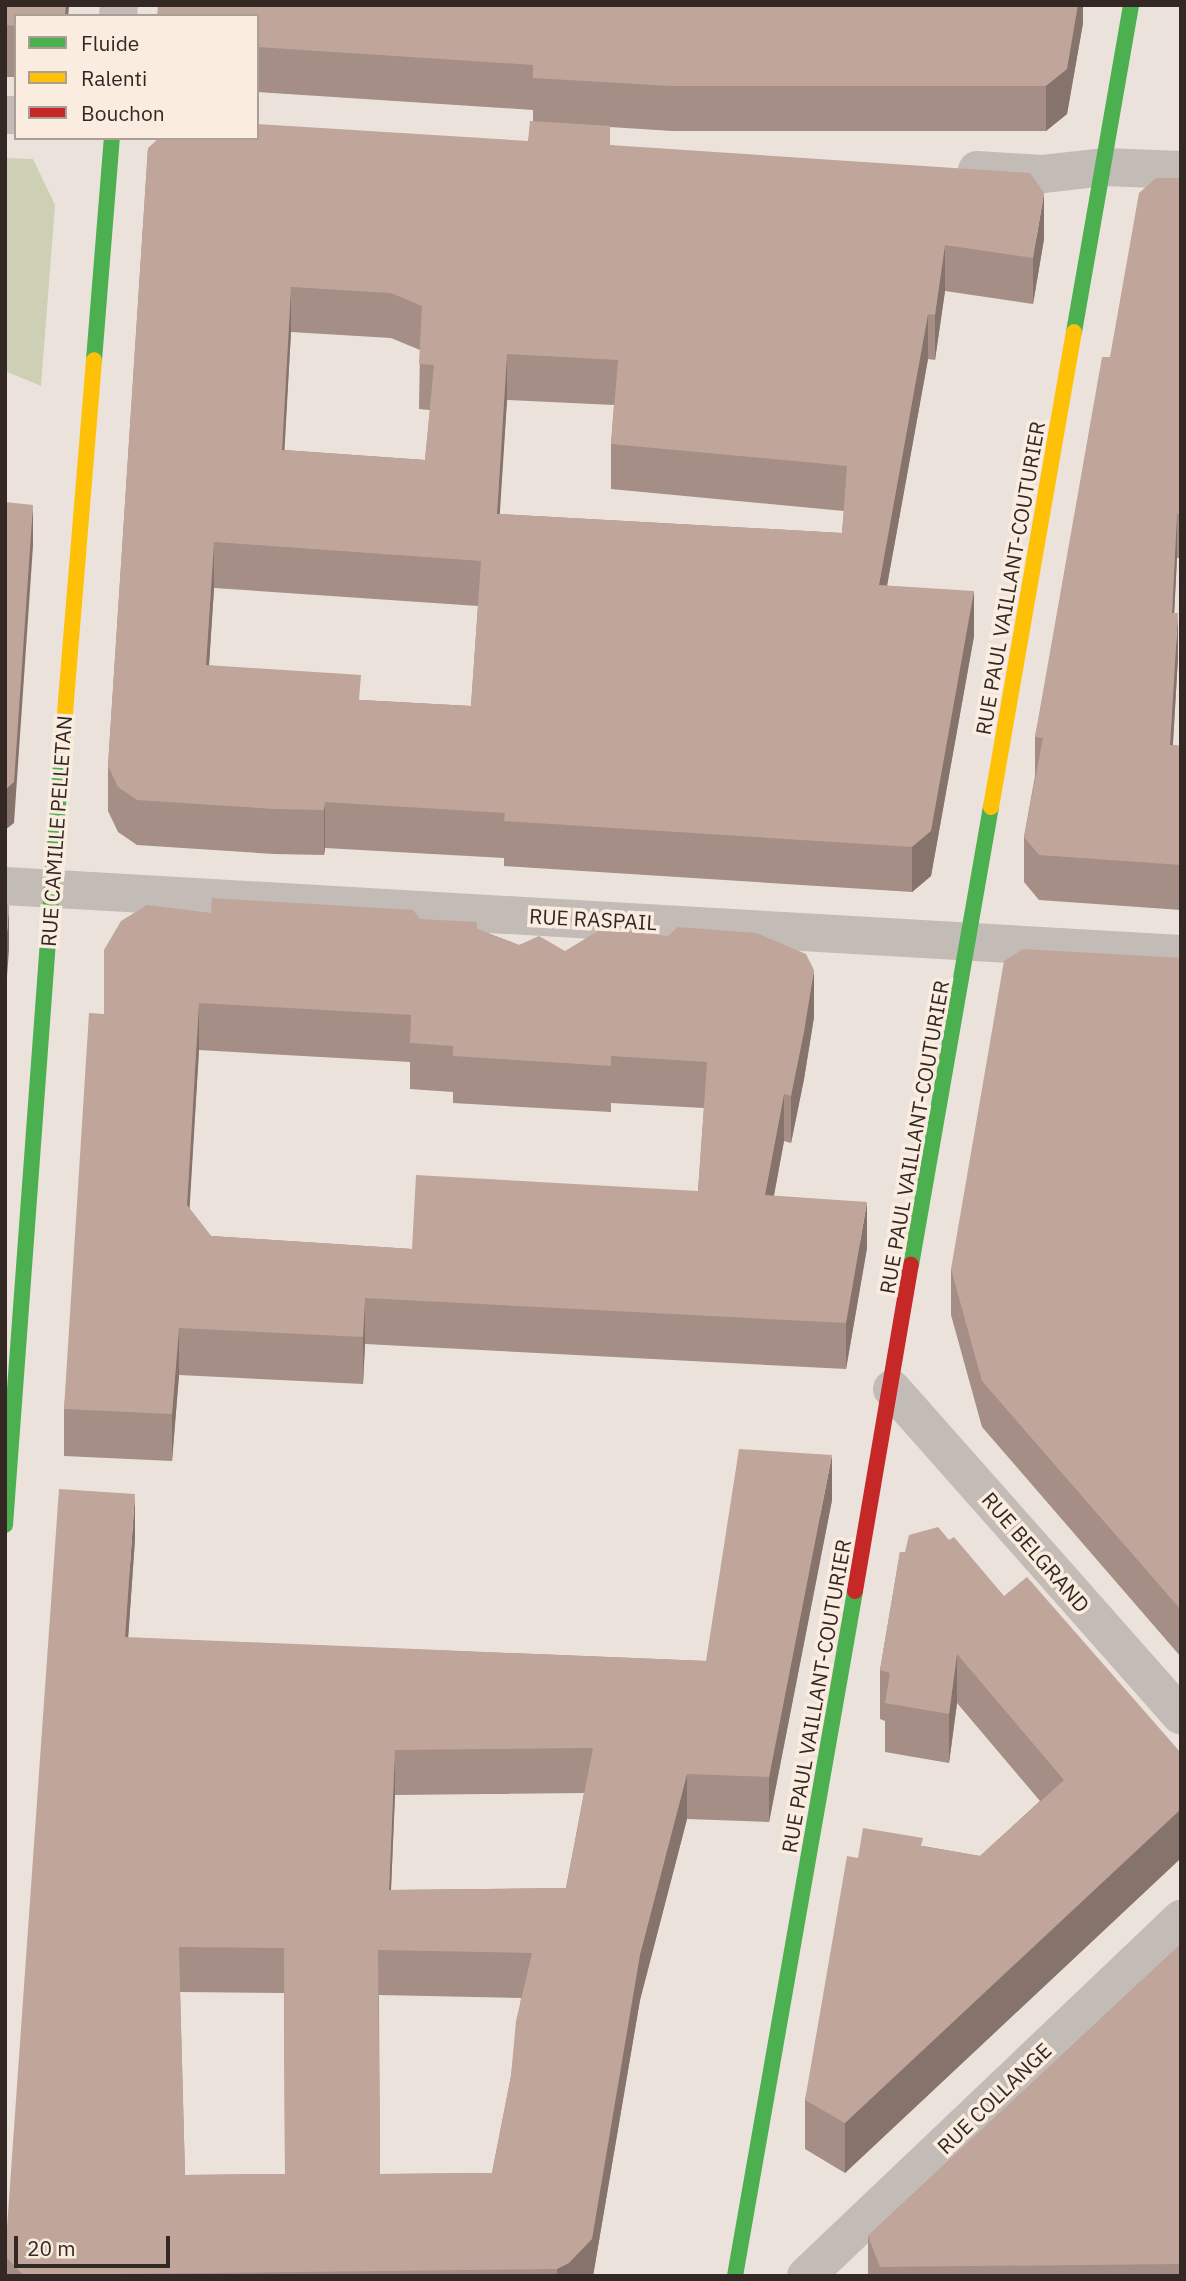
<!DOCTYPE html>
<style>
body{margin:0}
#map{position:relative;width:1186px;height:2281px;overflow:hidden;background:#ebe3db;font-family:"IBM Plex Sans",sans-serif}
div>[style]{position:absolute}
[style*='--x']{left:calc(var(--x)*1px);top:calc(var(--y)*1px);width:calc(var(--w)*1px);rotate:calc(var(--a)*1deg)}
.green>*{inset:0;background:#cdd0b4}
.street>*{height:38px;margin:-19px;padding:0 19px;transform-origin:19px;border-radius:19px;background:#c3bbb5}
.fast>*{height:16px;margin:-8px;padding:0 8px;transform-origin:8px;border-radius:8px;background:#4caf50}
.slow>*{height:16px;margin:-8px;padding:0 8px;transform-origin:8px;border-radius:8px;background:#ffc107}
.jam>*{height:16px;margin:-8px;padding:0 8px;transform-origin:8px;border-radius:8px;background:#c62828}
.wall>*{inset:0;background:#a58e85}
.shaded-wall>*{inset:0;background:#86746c}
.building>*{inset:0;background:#c0a59b}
span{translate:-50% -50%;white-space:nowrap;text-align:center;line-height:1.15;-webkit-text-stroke:7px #faede0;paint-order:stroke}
.street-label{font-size:21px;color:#342824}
.frame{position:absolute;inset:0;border:7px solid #342824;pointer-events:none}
.legend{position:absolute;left:14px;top:14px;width:245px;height:126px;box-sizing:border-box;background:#faede0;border:2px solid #ab9e95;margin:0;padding:9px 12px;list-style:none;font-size:21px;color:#342824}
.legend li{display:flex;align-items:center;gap:14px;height:35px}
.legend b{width:35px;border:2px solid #ab9e95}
.scale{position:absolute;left:14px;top:2236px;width:156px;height:32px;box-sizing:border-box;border:4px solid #342824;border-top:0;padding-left:9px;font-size:21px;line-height:24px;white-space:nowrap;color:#342824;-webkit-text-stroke:5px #faede0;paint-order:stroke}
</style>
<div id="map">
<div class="green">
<i style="clip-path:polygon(5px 158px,33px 159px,55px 205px,41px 386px,5px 371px)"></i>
</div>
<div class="street">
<i style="--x:118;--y:16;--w:11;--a:-85"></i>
<i style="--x:5;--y:115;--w:11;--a:0"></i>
<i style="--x:977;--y:170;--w:66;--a:3.5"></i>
<i style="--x:1043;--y:174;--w:61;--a:-6.5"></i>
<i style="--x:1104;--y:167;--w:77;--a:2.2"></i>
<i style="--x:5;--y:886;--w:1178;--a:3.31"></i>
<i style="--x:892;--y:1389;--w:436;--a:48.5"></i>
<i style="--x:806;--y:2276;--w:518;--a:-43.59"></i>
</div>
<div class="fast">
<i style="--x:1074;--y:332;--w:332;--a:-80.1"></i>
<i style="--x:94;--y:360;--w:223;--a:-85.4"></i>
<i style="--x:911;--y:1265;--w:465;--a:-80.1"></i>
<i style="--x:5;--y:1525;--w:790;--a:-85.79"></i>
<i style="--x:735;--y:2276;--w:695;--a:-80.06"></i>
</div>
<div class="slow">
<i style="--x:63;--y:737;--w:378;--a:-85.3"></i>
<i style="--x:991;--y:807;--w:482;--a:-80.1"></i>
</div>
<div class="jam">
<i style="--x:855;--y:1591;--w:331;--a:-80.3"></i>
</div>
<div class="wall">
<i style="clip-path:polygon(5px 5px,69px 5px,68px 16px,16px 16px,16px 77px,5px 77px)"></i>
<i style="clip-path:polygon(evenodd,1083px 5px,1083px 23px,1067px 114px,1046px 131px,672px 131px,610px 127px,610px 145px,1044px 239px,1033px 304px,945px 291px,935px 360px,928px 359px,887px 585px,974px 636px,931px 876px,912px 892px,504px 866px,504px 858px,325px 848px,324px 855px,274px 854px,137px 845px,118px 832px,108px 811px,108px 766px,148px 148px,528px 141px,533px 121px,533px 110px,257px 92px,257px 16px,1083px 5px,291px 332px,391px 338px,420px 350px,419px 409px,430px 410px,425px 460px,284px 450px,291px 332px,1083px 5px,507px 400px,614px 405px,611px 444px,611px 489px,844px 511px,842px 533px,499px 514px,507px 400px,1083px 5px,214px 588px,478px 606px,471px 706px,361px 700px,209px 665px,214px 588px)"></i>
<i style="clip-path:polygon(1181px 178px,1181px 558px,1177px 558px,1174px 613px,1178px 658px,1173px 745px,1181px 746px,1181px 910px,1039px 900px,1024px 882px,1024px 837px,1035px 776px,1035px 737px,1110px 357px)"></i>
<i style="clip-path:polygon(evenodd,211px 913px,420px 919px,477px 929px,519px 945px,565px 951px,814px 1017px,804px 1079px,791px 1143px,784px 1141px,774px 1196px,867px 1248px,846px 1369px,365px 1344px,363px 1384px,179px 1375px,172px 1461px,64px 1456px,64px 1409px,104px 1014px,211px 913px,199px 1050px,410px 1062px,410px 1089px,453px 1092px,453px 1103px,611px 1112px,611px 1103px,704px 1108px,698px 1191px,412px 1249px,211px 1236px,189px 1208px,199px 1050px)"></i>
<i style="clip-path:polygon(1181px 958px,1181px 1657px,982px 1427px,951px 1315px,951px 1269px)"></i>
<i style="clip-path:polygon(evenodd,832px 1500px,769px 1822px,687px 1819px,640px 2000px,593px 2276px,5px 2276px,5px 2256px,135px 1539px,128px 1638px,706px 1661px,832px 1500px,584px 1793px,566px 1888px,391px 1890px,395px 1795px,584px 1793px,832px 1500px,180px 1992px,284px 1993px,285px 2174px,185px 2175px,180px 1992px,832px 1500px,379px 1995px,521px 1998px,511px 2076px,492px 2173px,380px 2174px,379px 1995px)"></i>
<i style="clip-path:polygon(900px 1552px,1180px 1859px,845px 2173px,805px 2149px,805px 2100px,858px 1858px,923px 1846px,980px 1856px,1040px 1801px,957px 1703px,949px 1763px,885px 1752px,885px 1721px,880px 1719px,880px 1670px)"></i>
<i style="clip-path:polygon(1181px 1944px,1181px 2276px,868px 2276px,868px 2236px)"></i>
</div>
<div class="shaded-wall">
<i style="clip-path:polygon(66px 5px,69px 5px,68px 16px,63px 16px)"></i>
<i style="clip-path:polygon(1078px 5px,1083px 5px,1083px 23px,1067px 114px,1046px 131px,1046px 86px)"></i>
<i style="clip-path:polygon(1044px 193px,1044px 239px,1033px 304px,1033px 258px)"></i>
<i style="clip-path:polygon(945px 245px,945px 291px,935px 360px,935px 315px)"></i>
<i style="clip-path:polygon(291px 287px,291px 332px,282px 495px,282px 450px)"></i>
<i style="clip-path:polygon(928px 314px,928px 359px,879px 630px,879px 585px)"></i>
<i style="clip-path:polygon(507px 354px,507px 400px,497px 559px,497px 514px)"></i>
<i style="clip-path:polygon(33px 505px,33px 546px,14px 823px,5px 830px,5px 790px)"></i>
<i style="clip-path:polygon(1177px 514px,1177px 558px,1172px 658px,1172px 613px)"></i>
<i style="clip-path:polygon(214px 542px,214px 588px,206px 711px,206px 665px)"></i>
<i style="clip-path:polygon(974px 591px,974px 636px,931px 876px,912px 892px,912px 847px)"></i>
<i style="clip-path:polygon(1178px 613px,1178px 658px,1170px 790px,1170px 745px)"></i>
<i style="clip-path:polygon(325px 802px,325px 848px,324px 855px,324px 810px)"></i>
<i style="clip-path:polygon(9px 906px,9px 950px,5px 1003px,5px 960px)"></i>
<i style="clip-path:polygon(814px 970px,814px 1017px,804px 1079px,791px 1143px,791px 1096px)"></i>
<i style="clip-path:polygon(199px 1003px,199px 1050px,187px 1251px,187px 1205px)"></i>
<i style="clip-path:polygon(784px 1094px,784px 1141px,765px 1242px,765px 1195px)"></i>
<i style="clip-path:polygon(867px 1202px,867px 1248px,846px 1369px,846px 1323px)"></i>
<i style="clip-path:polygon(365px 1298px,365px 1344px,363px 1384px,363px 1337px)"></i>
<i style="clip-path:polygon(179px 1328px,179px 1375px,172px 1461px,172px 1414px)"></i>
<i style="clip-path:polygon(832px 1455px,832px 1500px,769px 1822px,769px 1777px)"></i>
<i style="clip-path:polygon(135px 1494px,135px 1539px,125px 1683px,125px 1637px)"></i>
<i style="clip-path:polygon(957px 1654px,957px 1703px,949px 1763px,949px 1714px)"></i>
<i style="clip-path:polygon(395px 1750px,395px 1795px,389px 1936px,389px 1890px)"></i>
<i style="clip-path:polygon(687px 1774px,687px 1819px,640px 2000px,593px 2276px,557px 2276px,557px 2269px)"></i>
<i style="clip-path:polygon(1181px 1794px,1180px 1859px,845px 2173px,845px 2123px)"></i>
</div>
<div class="building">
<i style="clip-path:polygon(5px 5px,66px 5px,65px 14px,63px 16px,16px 16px,16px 26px,5px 25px)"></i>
<i style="clip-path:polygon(158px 5px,1078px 5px,1067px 69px,1046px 86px,672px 86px,533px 78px,533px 65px,257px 47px,257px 16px,157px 16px)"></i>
<i style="clip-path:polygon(evenodd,530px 121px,610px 126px,610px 145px,1030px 173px,1044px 193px,1033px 258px,945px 245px,935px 315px,928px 314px,879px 585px,974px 591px,931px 831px,912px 847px,504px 821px,505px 813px,325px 802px,324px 810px,274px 809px,137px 800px,118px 787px,108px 766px,148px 148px,159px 138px,257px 138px,257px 124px,528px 141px,530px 121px,291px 287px,391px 293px,422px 306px,419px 364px,434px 365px,425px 460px,282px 450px,291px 287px,530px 121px,507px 354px,618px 360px,611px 444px,847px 466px,842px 533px,497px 514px,507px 354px,530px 121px,214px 542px,481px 561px,471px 706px,359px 700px,361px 675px,206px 665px,214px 542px)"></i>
<i style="clip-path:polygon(1156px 178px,1181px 178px,1181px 513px,1177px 514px,1172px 613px,1178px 613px,1170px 745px,1181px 746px,1181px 865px,1039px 855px,1024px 837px,1043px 738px,1035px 737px,1102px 357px,1110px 357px,1139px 193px)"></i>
<i style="clip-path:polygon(5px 502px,33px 505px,14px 782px,5px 790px)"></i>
<i style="clip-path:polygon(evenodd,212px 898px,413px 910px,420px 919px,477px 922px,477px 929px,519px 945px,539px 936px,565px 951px,603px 928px,668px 936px,678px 927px,756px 933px,806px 954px,814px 970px,804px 1032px,791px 1096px,784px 1094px,765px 1195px,867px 1202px,846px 1323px,365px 1298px,363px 1337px,179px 1328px,172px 1414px,64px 1409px,89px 1013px,104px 1014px,104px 950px,121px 921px,147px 905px,211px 913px,212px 898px,199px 1003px,411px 1015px,410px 1043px,453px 1046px,453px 1056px,611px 1066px,611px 1056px,707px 1062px,698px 1191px,416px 1175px,412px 1249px,211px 1236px,187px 1205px,199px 1003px)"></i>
<i style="clip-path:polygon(5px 902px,9px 906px,5px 960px)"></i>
<i style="clip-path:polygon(1023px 949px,1181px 958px,1181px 1610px,982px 1381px,951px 1269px,1004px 961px)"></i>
<i style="clip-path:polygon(evenodd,739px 1449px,832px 1455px,769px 1777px,687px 1774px,640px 1955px,592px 2239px,569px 2263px,557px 2269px,23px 2275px,5px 2256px,59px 1489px,135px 1494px,125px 1637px,706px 1661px,739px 1449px,593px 1748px,566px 1888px,389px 1890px,395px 1750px,593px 1748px,739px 1449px,179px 1947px,284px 1948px,285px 2174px,185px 2175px,179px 1947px,739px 1449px,378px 1950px,532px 1953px,516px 2021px,511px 2076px,492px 2173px,380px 2174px,378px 1950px)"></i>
<i style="clip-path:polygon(938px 1527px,949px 1540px,954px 1537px,1004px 1596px,1027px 1577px,1181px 1753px,1180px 1810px,845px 2123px,805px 2100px,847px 1856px,858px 1858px,863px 1828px,923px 1838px,921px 1846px,980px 1856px,1064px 1780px,957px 1654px,949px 1714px,885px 1703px,890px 1673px,880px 1670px,900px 1552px,905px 1552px,909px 1535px)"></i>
<i style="clip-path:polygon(1181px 1944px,1181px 2264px,880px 2267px,868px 2236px)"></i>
</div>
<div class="street-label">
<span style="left:1010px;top:578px;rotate:-80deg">RUE PAUL VAILLANT-COUTURIER</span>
<span style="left:56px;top:831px;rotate:-86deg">RUE CAMILLE PELLETAN</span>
<span style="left:593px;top:919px;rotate:3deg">RUE RASPAIL</span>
<span style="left:914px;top:1137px;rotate:-80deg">RUE PAUL VAILLANT-COUTURIER</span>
<span style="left:1036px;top:1552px;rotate:49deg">RUE BELGRAND</span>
<span style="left:816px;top:1696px;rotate:-80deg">RUE PAUL VAILLANT-COUTURIER</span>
<span style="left:994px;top:2098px;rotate:-44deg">RUE COLLANGE</span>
</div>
<div class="frame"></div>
<ul class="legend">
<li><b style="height:9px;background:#4caf50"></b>Fluide</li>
<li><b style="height:9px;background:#ffc107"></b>Ralenti</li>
<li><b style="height:9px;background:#c62828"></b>Bouchon</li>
</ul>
<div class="scale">20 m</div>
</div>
